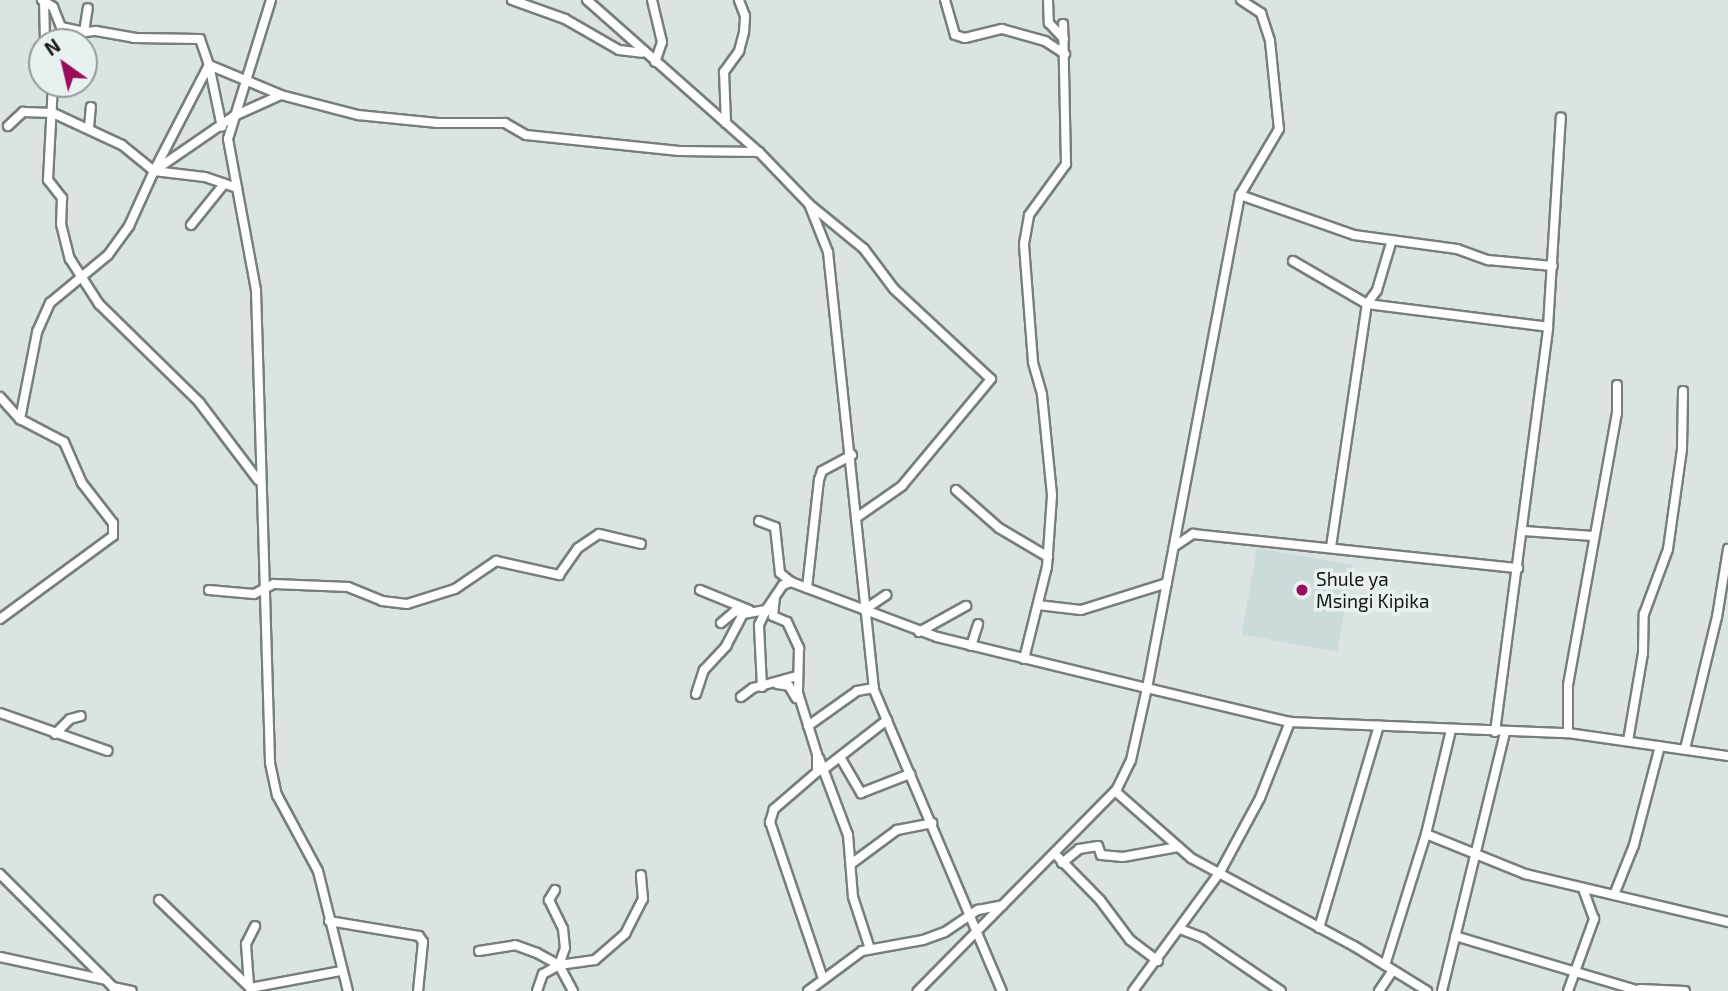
<!DOCTYPE html>
<style>
body{margin:0}
#map{position:relative;width:1728px;height:991px;overflow:hidden;background:#dce4e3;font-family:"Exo 2",sans-serif}
div>[style]{position:absolute}
[style*='--x']{left:calc(var(--x)*1px);top:calc(var(--y)*1px);width:calc(var(--w)*1px);rotate:calc(var(--a)*1deg)}
.built>*{inset:0;background:#cadbd9;transform-origin:0 0}
.roads{filter:drop-shadow(2px 0 #777e7d) drop-shadow(-2px 0 #777e7d) drop-shadow(0 2px #777e7d) drop-shadow(0 -2px #777e7d)}
.minor>*{height:8px;margin:-4px;padding:0 4px;transform-origin:4px;border-radius:4px;background:#fff}
.dots>*{width:19px;height:19px;translate:-50% -50%;box-sizing:border-box;border:4px solid #e9f1f0;border-radius:50%}
span{translate:-50% -50%;white-space:nowrap;text-align:center;line-height:1.15;-webkit-text-stroke:7px #e9f1f0;paint-order:stroke}
.poi-label{font-size:19px;color:#151817}
.left{translate:0 -50%;text-align:left}
.north{position:absolute;left:28px;top:28px;width:70px;height:70px;box-sizing:border-box;background:#e9f1f0;border:2px solid #949a99;border-radius:50%;rotate:326deg;font-size:19px;font-weight:700;line-height:28px;text-align:center;color:#151817}
.north::after{content:'';display:block;margin:auto;width:24px;height:32px;background:#990b5d;clip-path:polygon(50% 0,100% 100%,50% 72%,0 100%)}
</style>
<div id="map">
<div class="built">
<i style="left:1257px;top:548px;width:97px;height:88px;rotate:10deg"></i>
</div>
<div class="roads">
<div class="minor">
<i style="--x:42;--y:0;--w:13;--a:32"></i>
<i style="--x:53;--y:7;--w:22;--a:68"></i>
<i style="--x:61;--y:27;--w:24;--a:12"></i>
<i style="--x:84;--y:32;--w:24;--a:-81"></i>
<i style="--x:44;--y:0;--w:42;--a:88.6"></i>
<i style="--x:271;--y:0;--w:145;--a:107.2"></i>
<i style="--x:228;--y:139;--w:154;--a:79.5"></i>
<i style="--x:256;--y:290;--w:473;--a:88.3"></i>
<i style="--x:270;--y:763;--w:33;--a:78"></i>
<i style="--x:277;--y:795;--w:86;--a:61.7"></i>
<i style="--x:318;--y:871;--w:124;--a:76"></i>
<i style="--x:512;--y:0;--w:56;--a:19.7"></i>
<i style="--x:565;--y:19;--w:62;--a:29.9"></i>
<i style="--x:619;--y:50;--w:23;--a:7"></i>
<i style="--x:587;--y:0;--w:230;--a:41.5"></i>
<i style="--x:759;--y:152;--w:72;--a:46.1"></i>
<i style="--x:809;--y:204;--w:52;--a:68.4"></i>
<i style="--x:828;--y:252;--w:440;--a:84"></i>
<i style="--x:874;--y:690;--w:327;--a:67"></i>
<i style="--x:652;--y:0;--w:43;--a:76.6"></i>
<i style="--x:662;--y:42;--w:21;--a:109"></i>
<i style="--x:945;--y:0;--w:36;--a:74"></i>
<i style="--x:955;--y:35;--w:10;--a:17"></i>
<i style="--x:965;--y:38;--w:38;--a:-14"></i>
<i style="--x:1002;--y:29;--w:45;--a:15.6"></i>
<i style="--x:1045;--y:41;--w:24;--a:33"></i>
<i style="--x:1048;--y:0;--w:23;--a:88"></i>
<i style="--x:1049;--y:23;--w:22;--a:47"></i>
<i style="--x:1241;--y:0;--w:24;--a:33"></i>
<i style="--x:1261;--y:13;--w:29;--a:72"></i>
<i style="--x:1270;--y:41;--w:88;--a:84.2"></i>
<i style="--x:1279;--y:129;--w:77;--a:120.6"></i>
<i style="--x:1240;--y:195;--w:502;--a:100.68"></i>
<i style="--x:1147;--y:688;--w:147;--a:13.4"></i>
<i style="--x:1290;--y:722;--w:278;--a:2.3"></i>
<i style="--x:1568;--y:733;--w:162;--a:8.2"></i>
<i style="--x:52;--y:42;--w:12;--a:-35"></i>
<i style="--x:62;--y:35;--w:34;--a:-7"></i>
<i style="--x:96;--y:31;--w:39;--a:10"></i>
<i style="--x:134;--y:38;--w:66;--a:0.9"></i>
<i style="--x:200;--y:39;--w:28;--a:71"></i>
<i style="--x:209;--y:65;--w:78;--a:22.6"></i>
<i style="--x:281;--y:95;--w:80;--a:14.6"></i>
<i style="--x:358;--y:115;--w:80;--a:5.7"></i>
<i style="--x:438;--y:123;--w:67;--a:0"></i>
<i style="--x:505;--y:123;--w:24;--a:30"></i>
<i style="--x:526;--y:135;--w:154;--a:6"></i>
<i style="--x:679;--y:151;--w:80;--a:0.7"></i>
<i style="--x:209;--y:65;--w:63;--a:78.2"></i>
<i style="--x:53;--y:84;--w:96;--a:93"></i>
<i style="--x:48;--y:180;--w:23;--a:52"></i>
<i style="--x:62;--y:198;--w:26;--a:92"></i>
<i style="--x:61;--y:224;--w:36;--a:76"></i>
<i style="--x:70;--y:259;--w:54;--a:57.2"></i>
<i style="--x:99;--y:304;--w:140;--a:44.4"></i>
<i style="--x:199;--y:402;--w:98;--a:52.9"></i>
<i style="--x:726;--y:123;--w:51;--a:-92.2"></i>
<i style="--x:724;--y:72;--w:26;--a:-54"></i>
<i style="--x:739;--y:51;--w:20;--a:-75"></i>
<i style="--x:744;--y:32;--w:16;--a:-86"></i>
<i style="--x:745;--y:16;--w:17;--a:-111"></i>
<i style="--x:8;--y:126;--w:21;--a:-43"></i>
<i style="--x:23;--y:112;--w:30;--a:2"></i>
<i style="--x:53;--y:113;--w:76;--a:24.9"></i>
<i style="--x:122;--y:145;--w:41;--a:39.1"></i>
<i style="--x:154;--y:171;--w:51;--a:6.7"></i>
<i style="--x:205;--y:177;--w:34;--a:19"></i>
<i style="--x:89;--y:128;--w:21;--a:-85"></i>
<i style="--x:155;--y:169;--w:117;--a:-62.6"></i>
<i style="--x:1240;--y:195;--w:121;--a:19.3"></i>
<i style="--x:1354;--y:235;--w:104;--a:7.7"></i>
<i style="--x:1457;--y:249;--w:33;--a:20"></i>
<i style="--x:1488;--y:260;--w:65;--a:5.3"></i>
<i style="--x:809;--y:204;--w:71;--a:39.3"></i>
<i style="--x:864;--y:249;--w:50;--a:53.1"></i>
<i style="--x:894;--y:289;--w:132;--a:42.9"></i>
<i style="--x:991;--y:379;--w:139;--a:129.8"></i>
<i style="--x:902;--y:486;--w:56;--a:145.2"></i>
<i style="--x:191;--y:225;--w:53;--a:-51.2"></i>
<i style="--x:1293;--y:261;--w:86;--a:30.2"></i>
<i style="--x:1367;--y:304;--w:182;--a:7.2"></i>
<i style="--x:0;--y:397;--w:30;--a:48"></i>
<i style="--x:956;--y:490;--w:57;--a:41.5"></i>
<i style="--x:999;--y:528;--w:57;--a:30.6"></i>
<i style="--x:759;--y:521;--w:17;--a:21"></i>
<i style="--x:775;--y:527;--w:46;--a:83.8"></i>
<i style="--x:780;--y:573;--w:14;--a:39"></i>
<i style="--x:791;--y:582;--w:156;--a:20.6"></i>
<i style="--x:937;--y:637;--w:216;--a:13.7"></i>
<i style="--x:1147;--y:688;--w:74;--a:102.5"></i>
<i style="--x:1131;--y:760;--w:32;--a:116"></i>
<i style="--x:1117;--y:789;--w:284;--a:134.6"></i>
<i style="--x:1524;--y:531;--w:69;--a:4.1"></i>
<i style="--x:1175;--y:546;--w:22;--a:-34"></i>
<i style="--x:1193;--y:534;--w:327;--a:6"></i>
<i style="--x:1331;--y:547;--w:246;--a:-81.6"></i>
<i style="--x:1367;--y:304;--w:17;--a:-54"></i>
<i style="--x:1377;--y:290;--w:49;--a:-73.4"></i>
<i style="--x:807;--y:588;--w:109;--a:-83.7"></i>
<i style="--x:819;--y:480;--w:9;--a:-72"></i>
<i style="--x:822;--y:471;--w:34;--a:-28"></i>
<i style="--x:209;--y:590;--w:45;--a:5.1"></i>
<i style="--x:254;--y:594;--w:22;--a:-27"></i>
<i style="--x:274;--y:584;--w:74;--a:2.3"></i>
<i style="--x:348;--y:587;--w:37;--a:22"></i>
<i style="--x:382;--y:601;--w:25;--a:7"></i>
<i style="--x:407;--y:604;--w:50;--a:-17.4"></i>
<i style="--x:455;--y:589;--w:50;--a:-34.3"></i>
<i style="--x:496;--y:561;--w:65;--a:12.5"></i>
<i style="--x:559;--y:575;--w:33;--a:-55"></i>
<i style="--x:578;--y:548;--w:25;--a:-34"></i>
<i style="--x:599;--y:534;--w:43;--a:13.4"></i>
<i style="--x:700;--y:590;--w:53;--a:22.2"></i>
<i style="--x:775;--y:597;--w:19;--a:96"></i>
<i style="--x:773;--y:616;--w:15;--a:23"></i>
<i style="--x:787;--y:622;--w:29;--a:65"></i>
<i style="--x:799;--y:648;--w:45;--a:91.3"></i>
<i style="--x:798;--y:693;--w:64;--a:72.7"></i>
<i style="--x:817;--y:754;--w:18;--a:90"></i>
<i style="--x:817;--y:772;--w:57;--a:139.3"></i>
<i style="--x:774;--y:809;--w:14;--a:107"></i>
<i style="--x:770;--y:822;--w:166;--a:71.3"></i>
<i style="--x:1038;--y:605;--w:43;--a:6.6"></i>
<i style="--x:1081;--y:610;--w:90;--a:-17.4"></i>
<i style="--x:864;--y:610;--w:27;--a:-34"></i>
<i style="--x:0;--y:619;--w:140;--a:-36.3"></i>
<i style="--x:113;--y:536;--w:13;--a:-90"></i>
<i style="--x:113;--y:523;--w:51;--a:-127.8"></i>
<i style="--x:82;--y:483;--w:45;--a:-113.7"></i>
<i style="--x:64;--y:442;--w:50;--a:-152.4"></i>
<i style="--x:20;--y:419;--w:89;--a:-78.9"></i>
<i style="--x:37;--y:332;--w:32;--a:-66"></i>
<i style="--x:50;--y:303;--w:75;--a:-39.6"></i>
<i style="--x:108;--y:255;--w:36;--a:-54"></i>
<i style="--x:129;--y:226;--w:60;--a:-65.6"></i>
<i style="--x:154;--y:171;--w:97;--a:-34.5"></i>
<i style="--x:234;--y:116;--w:51;--a:-24.1"></i>
<i style="--x:721;--y:623;--w:17;--a:-40"></i>
<i style="--x:734;--y:612;--w:14;--a:-8"></i>
<i style="--x:919;--y:632;--w:54;--a:-29"></i>
<i style="--x:971;--y:646;--w:23;--a:-72"></i>
<i style="--x:1024;--y:659;--w:95;--a:-76"></i>
<i style="--x:1047;--y:567;--w:72;--a:-86"></i>
<i style="--x:1052;--y:495;--w:101;--a:-95.7"></i>
<i style="--x:1042;--y:394;--w:33;--a:-106"></i>
<i style="--x:1033;--y:362;--w:118;--a:-94.4"></i>
<i style="--x:1024;--y:244;--w:29;--a:-80"></i>
<i style="--x:1029;--y:215;--w:63;--a:-54"></i>
<i style="--x:1066;--y:164;--w:140;--a:-91.2"></i>
<i style="--x:777;--y:684;--w:12;--a:9"></i>
<i style="--x:789;--y:686;--w:14;--a:60"></i>
<i style="--x:762;--y:687;--w:62;--a:-92.8"></i>
<i style="--x:759;--y:625;--w:17;--a:-65"></i>
<i style="--x:766;--y:610;--w:4;--a:14"></i>
<i style="--x:696;--y:694;--w:25;--a:-72"></i>
<i style="--x:704;--y:670;--w:33;--a:-47"></i>
<i style="--x:726;--y:646;--w:36;--a:-62"></i>
<i style="--x:743;--y:614;--w:23;--a:-10"></i>
<i style="--x:766;--y:610;--w:30;--a:-56"></i>
<i style="--x:783;--y:585;--w:9;--a:-21"></i>
<i style="--x:741;--y:697;--w:15;--a:-37"></i>
<i style="--x:753;--y:688;--w:46;--a:-15.3"></i>
<i style="--x:0;--y:713;--w:114;--a:19.4"></i>
<i style="--x:808;--y:726;--w:60;--a:-35.5"></i>
<i style="--x:857;--y:691;--w:17;--a:-10"></i>
<i style="--x:1495;--y:732;--w:408;--a:-82.5"></i>
<i style="--x:1548;--y:327;--w:210;--a:-86.5"></i>
<i style="--x:1568;--y:733;--w:48;--a:-90"></i>
<i style="--x:1568;--y:685;--w:276;--a:-79.8"></i>
<i style="--x:1617;--y:413;--w:28;--a:-90"></i>
<i style="--x:55;--y:734;--w:21;--a:-45"></i>
<i style="--x:70;--y:719;--w:11;--a:-15"></i>
<i style="--x:1628;--y:741;--w:89;--a:-80.3"></i>
<i style="--x:1643;--y:653;--w:39;--a:-89"></i>
<i style="--x:1644;--y:614;--w:69;--a:-69.7"></i>
<i style="--x:1668;--y:549;--w:101;--a:-82"></i>
<i style="--x:1682;--y:449;--w:58;--a:-89"></i>
<i style="--x:1685;--y:749;--w:136;--a:-76.4"></i>
<i style="--x:1717;--y:617;--w:69;--a:-80.8"></i>
<i style="--x:840;--y:757;--w:42;--a:59.7"></i>
<i style="--x:861;--y:793;--w:53;--a:-21.2"></i>
<i style="--x:819;--y:758;--w:82;--a:69.4"></i>
<i style="--x:848;--y:835;--w:62;--a:85.4"></i>
<i style="--x:853;--y:897;--w:55;--a:71.9"></i>
<i style="--x:824;--y:769;--w:80;--a:-37.9"></i>
<i style="--x:1115;--y:791;--w:101;--a:41.4"></i>
<i style="--x:1191;--y:858;--w:185;--a:28.4"></i>
<i style="--x:1354;--y:946;--w:86;--a:31.7"></i>
<i style="--x:1426;--y:834;--w:107;--a:22"></i>
<i style="--x:1525;--y:874;--w:209;--a:13.3"></i>
<i style="--x:1054;--y:853;--w:66;--a:45.6"></i>
<i style="--x:1100;--y:900;--w:50;--a:53.1"></i>
<i style="--x:1130;--y:940;--w:35;--a:37"></i>
<i style="--x:1062;--y:863;--w:22;--a:-39"></i>
<i style="--x:1079;--y:849;--w:19;--a:-9"></i>
<i style="--x:1098;--y:846;--w:9;--a:72"></i>
<i style="--x:1101;--y:855;--w:22;--a:5"></i>
<i style="--x:1123;--y:857;--w:56;--a:-10.3"></i>
<i style="--x:851;--y:864;--w:57;--a:-36.5"></i>
<i style="--x:897;--y:830;--w:36;--a:-11"></i>
<i style="--x:0;--y:874;--w:160;--a:45"></i>
<i style="--x:113;--y:987;--w:19;--a:12"></i>
<i style="--x:555;--y:890;--w:12;--a:121"></i>
<i style="--x:549;--y:900;--w:32;--a:64"></i>
<i style="--x:563;--y:929;--w:19;--a:84"></i>
<i style="--x:565;--y:948;--w:18;--a:109"></i>
<i style="--x:1614;--y:895;--w:54;--a:-68.2"></i>
<i style="--x:1634;--y:845;--w:102;--a:-75.3"></i>
<i style="--x:159;--y:900;--w:127;--a:44"></i>
<i style="--x:329;--y:921;--w:91;--a:9.5"></i>
<i style="--x:419;--y:936;--w:7;--a:56"></i>
<i style="--x:423;--y:942;--w:49;--a:95.8"></i>
<i style="--x:1319;--y:928;--w:211;--a:-73.5"></i>
<i style="--x:1180;--y:929;--w:25;--a:21"></i>
<i style="--x:1203;--y:938;--w:94;--a:34.2"></i>
<i style="--x:1455;--y:936;--w:193;--a:16.6"></i>
<i style="--x:479;--y:951;--w:36;--a:-9"></i>
<i style="--x:515;--y:945;--w:23;--a:20"></i>
<i style="--x:537;--y:953;--w:25;--a:29"></i>
<i style="--x:559;--y:965;--w:30;--a:62"></i>
<i style="--x:0;--y:957;--w:108;--a:12.2"></i>
<i style="--x:1385;--y:965;--w:137;--a:-72.6"></i>
<i style="--x:1426;--y:834;--w:107;--a:-76.5"></i>
<i style="--x:249;--y:985;--w:41;--a:-94.2"></i>
<i style="--x:246;--y:944;--w:20;--a:-63"></i>
<i style="--x:250;--y:988;--w:93;--a:-10.6"></i>
<i style="--x:1640;--y:989;--w:45;--a:2.5"></i>
<i style="--x:537;--y:991;--w:18;--a:-71"></i>
<i style="--x:543;--y:974;--w:18;--a:-29"></i>
<i style="--x:559;--y:965;--w:36;--a:-8"></i>
<i style="--x:595;--y:960;--w:40;--a:-41"></i>
<i style="--x:625;--y:934;--w:39;--a:-63"></i>
<i style="--x:643;--y:899;--w:24;--a:-95"></i>
<i style="--x:808;--y:991;--w:67;--a:-36.5"></i>
<i style="--x:862;--y:951;--w:62;--a:-10.2"></i>
<i style="--x:923;--y:940;--w:23;--a:-20"></i>
<i style="--x:945;--y:932;--w:40;--a:-34"></i>
<i style="--x:978;--y:910;--w:25;--a:-11"></i>
<i style="--x:1133;--y:991;--w:147;--a:-53.8"></i>
<i style="--x:1220;--y:872;--w:84;--a:-61.6"></i>
<i style="--x:1260;--y:798;--w:82;--a:-68.5"></i>
<i style="--x:1379;--y:991;--w:25;--a:-56"></i>
<i style="--x:1442;--y:991;--w:267;--a:-76.3"></i>
<i style="--x:1568;--y:991;--w:77;--a:-70.1"></i>
<i style="--x:1594;--y:919;--w:33;--a:-110"></i>
</div>
</div>
<div class="dots">
<i style="left:1302px;top:590px;background:#990b5d"></i>
</div>
<div class="poi-label">
<span class="left" style="left:1316px;top:590px">Shule ya<br>Msingi Kipika</span>
</div>
<div class="north">N</div>
</div>
